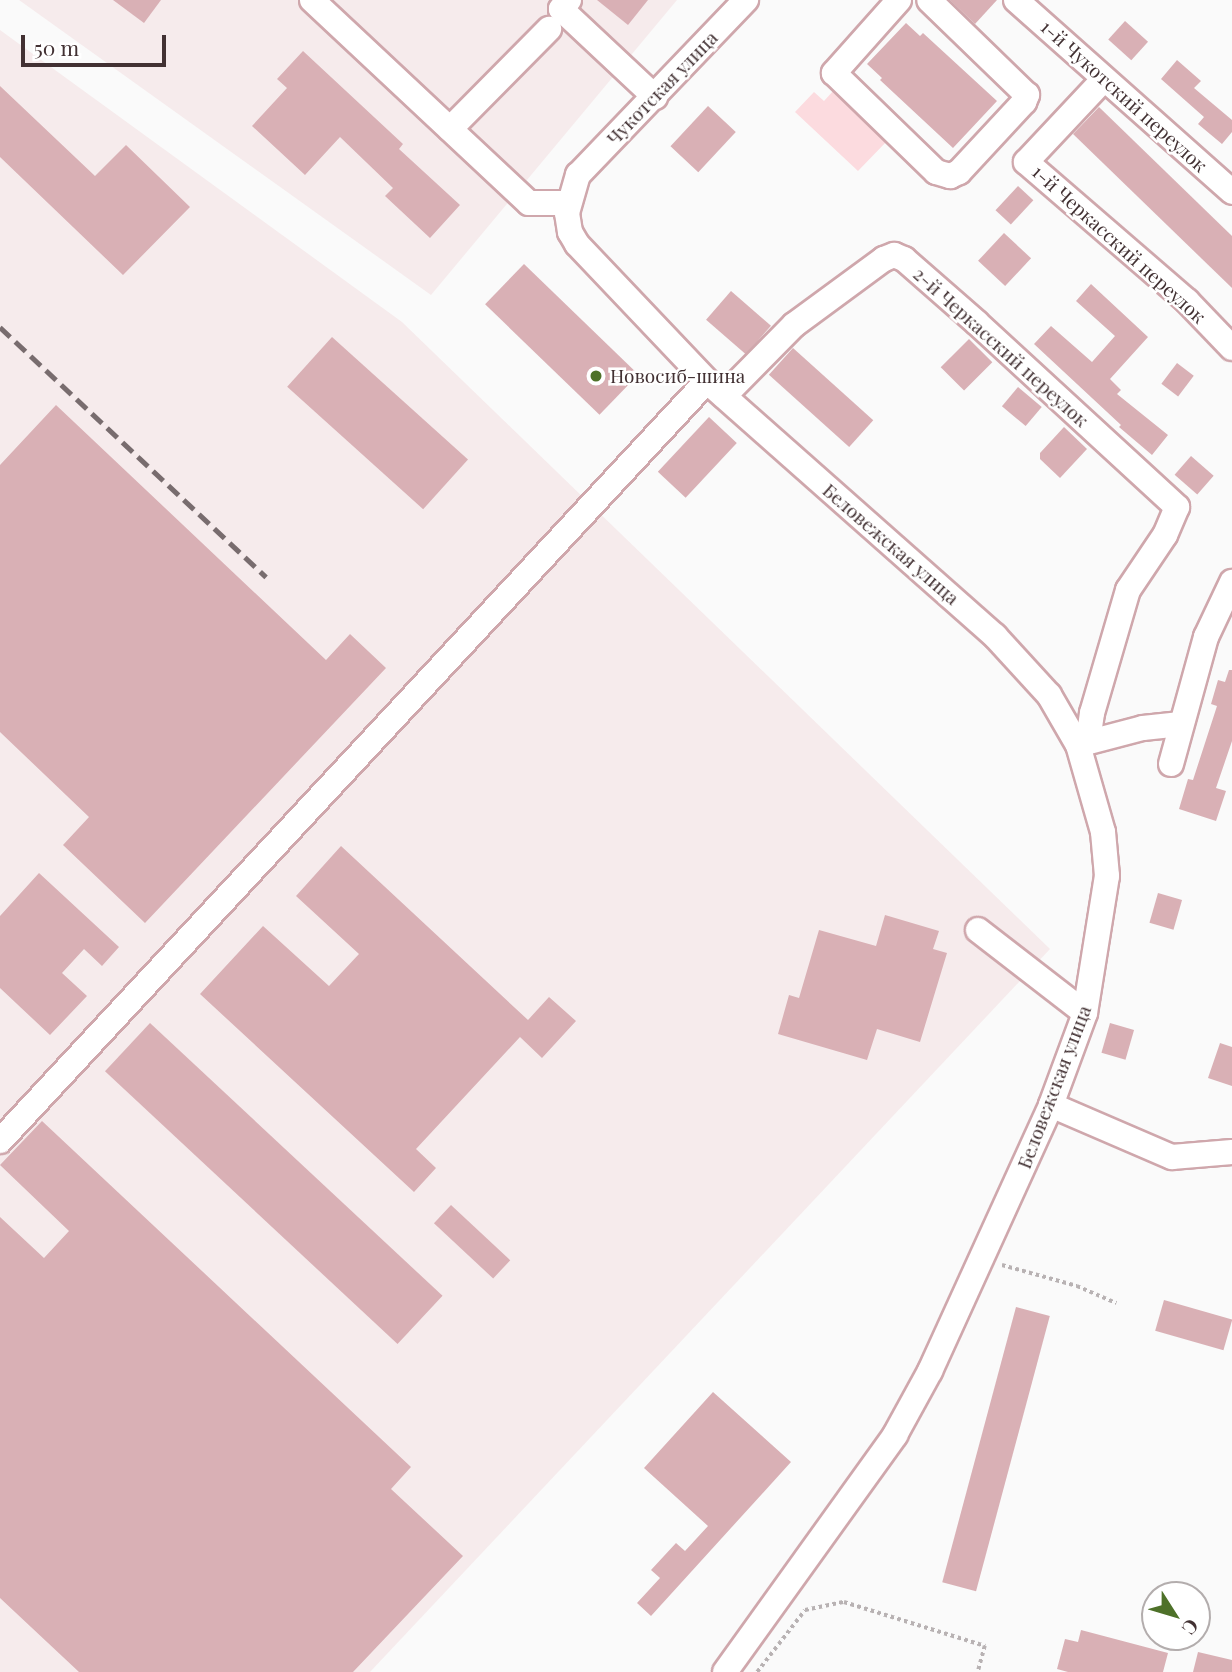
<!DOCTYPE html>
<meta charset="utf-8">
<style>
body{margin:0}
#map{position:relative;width:1232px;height:1672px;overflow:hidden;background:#fafafa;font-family:"Playfair Display",serif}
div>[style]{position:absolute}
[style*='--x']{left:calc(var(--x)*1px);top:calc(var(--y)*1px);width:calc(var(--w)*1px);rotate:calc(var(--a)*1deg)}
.built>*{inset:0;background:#f6ebec}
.green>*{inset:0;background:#fcdbdf}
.building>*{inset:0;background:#d9b0b5;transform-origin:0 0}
.path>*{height:3.5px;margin-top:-1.75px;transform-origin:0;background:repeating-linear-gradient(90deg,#b8b2b3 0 3.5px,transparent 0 7px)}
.roads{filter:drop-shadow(2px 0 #cfa7ac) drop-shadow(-2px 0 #cfa7ac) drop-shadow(0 2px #cfa7ac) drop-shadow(0 -2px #cfa7ac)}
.minor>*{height:24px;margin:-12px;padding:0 12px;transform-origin:12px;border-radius:12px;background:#fff}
.rail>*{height:5px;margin-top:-2.5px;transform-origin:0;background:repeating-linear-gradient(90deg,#786c6e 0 14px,transparent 0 21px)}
.dots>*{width:19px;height:19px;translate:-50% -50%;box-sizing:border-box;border:4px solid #fff;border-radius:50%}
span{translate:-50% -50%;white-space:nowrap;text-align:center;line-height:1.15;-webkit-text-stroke:5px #fff;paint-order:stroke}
.street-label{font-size:19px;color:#423133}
.poi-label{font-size:19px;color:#423133}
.left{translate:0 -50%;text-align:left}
.north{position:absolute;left:1141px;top:1581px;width:70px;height:70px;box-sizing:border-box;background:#fff;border:2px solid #b3adad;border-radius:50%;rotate:127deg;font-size:19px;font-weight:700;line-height:28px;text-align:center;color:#423133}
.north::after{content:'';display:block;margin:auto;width:24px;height:32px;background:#4e7129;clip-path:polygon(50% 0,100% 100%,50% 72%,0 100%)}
.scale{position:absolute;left:21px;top:35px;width:145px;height:32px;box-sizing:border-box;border:4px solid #423133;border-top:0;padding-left:9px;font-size:21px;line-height:24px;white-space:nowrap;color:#423133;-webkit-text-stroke:5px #fff;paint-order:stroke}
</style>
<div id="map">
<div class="built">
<i style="clip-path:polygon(19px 0,677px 0,431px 295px)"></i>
<i style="clip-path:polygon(0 30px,402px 322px,1050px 949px,370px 1672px,0 1672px)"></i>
</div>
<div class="green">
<i style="clip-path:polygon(834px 90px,888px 140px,858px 171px,795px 112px,814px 92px,824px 101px)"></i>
</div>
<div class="building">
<i style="clip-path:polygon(113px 0,161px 0,144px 23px)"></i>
<i style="clip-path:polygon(597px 0,648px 0,628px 25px)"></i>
<i style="clip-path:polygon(950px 0,997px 0,975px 24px)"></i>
<i style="left:1125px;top:21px;width:31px;height:25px;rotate:42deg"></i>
<i style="clip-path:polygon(906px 23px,920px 36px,923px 33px,997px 101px,953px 148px,880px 80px,882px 78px,867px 64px)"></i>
<i style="clip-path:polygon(303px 51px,403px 144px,399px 149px,460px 205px,430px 238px,385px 196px,393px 188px,340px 137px,305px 175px,252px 126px,287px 88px,277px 79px)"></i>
<i style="clip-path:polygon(1177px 60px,1201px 81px,1194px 88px,1232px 120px,1232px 132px,1222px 144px,1198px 124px,1204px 117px,1161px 79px)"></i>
<i style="clip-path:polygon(0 86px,95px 176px,126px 145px,190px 207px,123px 275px,0 157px)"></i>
<i style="left:708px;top:106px;width:38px;height:55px;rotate:43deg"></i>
<i style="clip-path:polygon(1099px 107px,1232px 236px,1232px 288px,1073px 134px)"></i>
<i style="left:1018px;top:186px;width:21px;height:33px;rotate:43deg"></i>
<i style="left:1004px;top:233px;width:37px;height:38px;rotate:43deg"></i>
<i style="left:524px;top:264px;width:159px;height:56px;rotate:44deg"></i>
<i style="clip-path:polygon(1091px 284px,1148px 337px,1110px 379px,1121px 390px,1117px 394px,1168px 435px,1152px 455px,1119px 427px,1121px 425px,1034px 344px,1051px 326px,1092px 362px,1115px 336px,1076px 301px)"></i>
<i style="left:731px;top:291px;width:53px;height:38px;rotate:41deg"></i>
<i style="left:332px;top:337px;width:183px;height:67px;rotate:42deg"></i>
<i style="left:969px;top:339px;width:33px;height:40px;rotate:45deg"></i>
<i style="left:793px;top:348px;width:108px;height:36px;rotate:42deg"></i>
<i style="left:1177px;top:363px;width:21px;height:26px;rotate:37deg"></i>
<i style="left:1018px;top:387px;width:31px;height:25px;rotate:40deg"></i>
<i style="clip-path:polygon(56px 405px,326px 660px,350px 634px,386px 668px,145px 923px,63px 845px,89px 817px,0 732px,0 465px)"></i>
<i style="left:709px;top:417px;width:38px;height:75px;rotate:43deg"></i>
<i style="clip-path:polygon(1064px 427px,1087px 449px,1060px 478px,1040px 459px,1040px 453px)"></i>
<i style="left:1191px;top:456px;width:30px;height:25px;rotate:41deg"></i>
<i style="clip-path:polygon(1229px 670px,1232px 670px,1232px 741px,1216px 788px,1226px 791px,1216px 821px,1179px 809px,1188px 779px,1193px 780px,1217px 706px,1211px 704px,1218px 680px,1225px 682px)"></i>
<i style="clip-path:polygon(341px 846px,528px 1020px,549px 997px,576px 1021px,542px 1058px,520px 1037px,416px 1149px,436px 1168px,414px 1192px,200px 994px,263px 926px,329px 986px,359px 954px,296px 896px)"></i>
<i style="clip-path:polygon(39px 873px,119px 947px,102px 966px,84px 949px,62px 973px,87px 996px,50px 1035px,0 988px,0 916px)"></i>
<i style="left:1158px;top:893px;width:25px;height:31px;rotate:16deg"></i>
<i style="clip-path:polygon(885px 915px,939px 931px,933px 949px,947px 953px,920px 1042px,877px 1029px,867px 1060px,778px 1034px,789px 995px,799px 998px,819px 930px,876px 946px)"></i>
<i style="left:150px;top:1023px;width:400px;height:66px;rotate:43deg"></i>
<i style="left:1110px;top:1023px;width:25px;height:31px;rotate:16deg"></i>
<i style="clip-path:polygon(1220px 1043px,1232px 1047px,1232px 1086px,1208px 1078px)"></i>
<i style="clip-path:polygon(42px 1121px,411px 1467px,391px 1489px,463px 1556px,353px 1672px,79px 1672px,0 1598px,0 1217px,44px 1258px,69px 1231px,0 1165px)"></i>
<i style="left:451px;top:1205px;width:81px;height:25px;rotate:43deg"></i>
<i style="left:1164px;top:1300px;width:71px;height:32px;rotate:16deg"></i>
<i style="left:1016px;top:1307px;width:35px;height:285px;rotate:15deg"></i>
<i style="clip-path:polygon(713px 1392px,791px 1462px,651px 1616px,637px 1603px,660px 1578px,651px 1570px,676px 1543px,685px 1551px,708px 1526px,644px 1468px)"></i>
<i style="clip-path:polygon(1081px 1630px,1168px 1653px,1163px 1672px,1068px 1672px,1057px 1669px,1065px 1639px,1078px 1642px)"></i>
<i style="clip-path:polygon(1198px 1652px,1232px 1660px,1232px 1672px,1193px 1672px)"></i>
</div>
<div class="path">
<i style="--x:1002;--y:1265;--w:78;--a:15.6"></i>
<i style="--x:1077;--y:1286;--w:43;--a:23.6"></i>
<i style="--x:757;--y:1672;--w:78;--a:-52.3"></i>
<i style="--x:805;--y:1610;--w:40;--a:-12"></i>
<i style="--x:844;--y:1602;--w:148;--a:17.3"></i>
<i style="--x:985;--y:1646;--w:27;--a:105"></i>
</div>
<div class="roads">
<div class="minor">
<i style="--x:312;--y:0;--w:297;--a:43.1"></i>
<i style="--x:529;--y:203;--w:40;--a:0"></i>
<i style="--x:569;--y:0;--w:12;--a:132"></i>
<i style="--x:561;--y:9;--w:129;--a:43.1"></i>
<i style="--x:899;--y:0;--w:98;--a:131.7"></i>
<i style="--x:834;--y:73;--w:142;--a:44.1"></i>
<i style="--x:936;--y:172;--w:15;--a:16"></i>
<i style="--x:950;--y:176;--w:10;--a:-24"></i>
<i style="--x:959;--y:172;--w:96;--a:-47.1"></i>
<i style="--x:1024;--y:102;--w:8;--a:-67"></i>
<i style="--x:1027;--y:95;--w:136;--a:-135.9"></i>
<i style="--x:1016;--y:0;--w:289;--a:41.6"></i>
<i style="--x:1104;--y:79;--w:114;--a:133.2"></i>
<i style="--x:1026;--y:162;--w:213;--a:40.8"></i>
<i style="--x:1187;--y:301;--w:65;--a:46.2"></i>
<i style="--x:450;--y:129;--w:141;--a:-45.3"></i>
<i style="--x:724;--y:396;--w:100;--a:-45.4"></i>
<i style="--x:794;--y:325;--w:112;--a:-36.3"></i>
<i style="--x:884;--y:259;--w:11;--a:-22"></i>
<i style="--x:894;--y:255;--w:11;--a:22"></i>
<i style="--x:904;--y:259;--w:97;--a:41.2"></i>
<i style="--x:977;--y:323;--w:272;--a:42.6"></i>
<i style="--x:1177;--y:507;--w:30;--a:113"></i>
<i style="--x:1165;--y:535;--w:66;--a:123.9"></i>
<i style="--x:1128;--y:590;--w:128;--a:106.3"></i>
<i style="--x:1092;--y:713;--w:28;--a:98"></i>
<i style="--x:1078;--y:745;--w:67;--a:-14.7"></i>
<i style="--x:1143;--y:728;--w:38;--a:-6"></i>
<i style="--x:1171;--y:764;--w:132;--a:-74.6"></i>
<i style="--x:1206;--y:637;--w:61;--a:-64.7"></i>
<i style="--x:978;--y:930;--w:135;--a:37.8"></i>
<i style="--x:1051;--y:1105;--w:132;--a:23.3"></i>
<i style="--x:1172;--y:1157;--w:60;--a:-4.8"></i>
<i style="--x:0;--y:1141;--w:1038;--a:-47.07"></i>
<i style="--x:725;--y:1672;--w:292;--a:-54.3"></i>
<i style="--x:895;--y:1435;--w:73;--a:-61.3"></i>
<i style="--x:930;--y:1371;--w:292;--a:-65.5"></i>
<i style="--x:1051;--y:1105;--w:98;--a:-69.7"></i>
<i style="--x:1085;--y:1013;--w:139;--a:-80.9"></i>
<i style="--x:1107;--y:876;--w:44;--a:-95.2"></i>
<i style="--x:1103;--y:832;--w:91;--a:-106"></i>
<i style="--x:1078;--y:745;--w:58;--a:-120.1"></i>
<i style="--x:1049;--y:695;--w:80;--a:-132.5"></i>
<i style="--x:995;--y:636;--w:385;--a:-138.5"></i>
<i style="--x:707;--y:381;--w:189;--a:-133.5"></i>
<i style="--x:577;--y:244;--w:14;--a:-120"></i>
<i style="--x:570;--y:232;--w:19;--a:-99"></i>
<i style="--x:567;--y:213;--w:40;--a:-74"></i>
<i style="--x:578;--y:175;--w:243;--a:-46.2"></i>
</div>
</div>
<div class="rail">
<i style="--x:0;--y:327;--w:365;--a:43.2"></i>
</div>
<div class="dots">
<i style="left:596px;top:376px;background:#4e7129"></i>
</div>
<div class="street-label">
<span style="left:662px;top:88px;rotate:-46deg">Чукотская улица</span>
<span style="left:1124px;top:96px;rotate:42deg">1-й Чукотский переулок</span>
<span style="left:1119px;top:244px;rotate:42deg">1-й Черкасский переулок</span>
<span style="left:1001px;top:347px;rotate:42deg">2-й Черкасский переулок</span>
<span style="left:891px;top:544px;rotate:41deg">Беловежская улица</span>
<span style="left:1054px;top:1087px;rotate:-69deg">Беловежская улица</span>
</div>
<div class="poi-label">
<span class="left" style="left:610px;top:376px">Новосиб-шина</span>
</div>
<div class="north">С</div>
<div class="scale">50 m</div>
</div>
